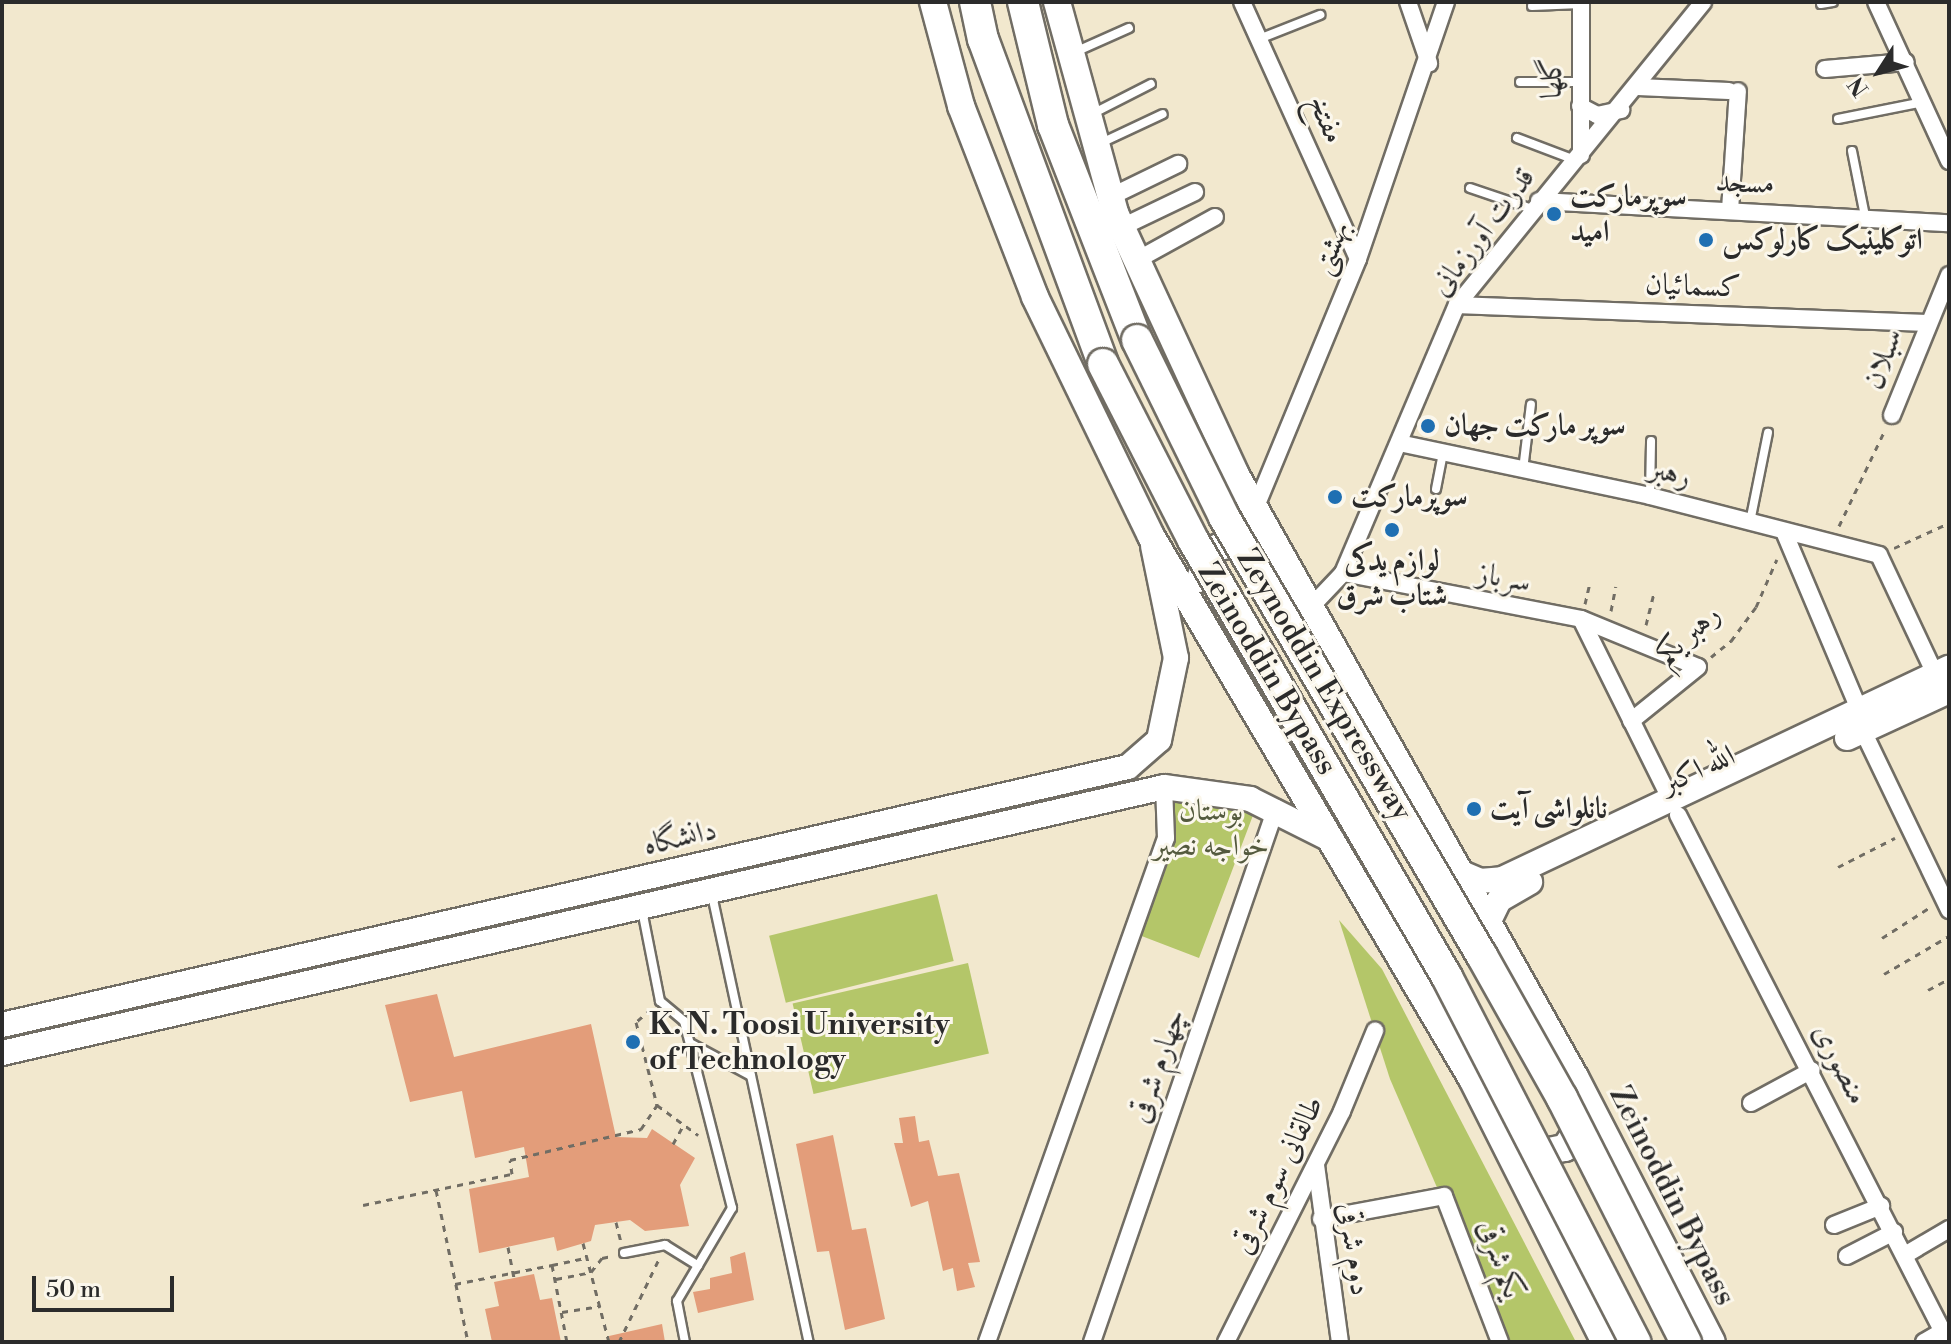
<!DOCTYPE html>
<meta charset="utf-8">
<style>
body{margin:0}
#map{position:relative;width:1951px;height:1344px;overflow:hidden;background:#f2e8ce;font-family:"Libre Bodoni",Amiri,serif}
div>[style]{position:absolute}
[style*='--x']{left:calc(var(--x)*1px);top:calc(var(--y)*1px);width:calc(var(--w)*1px);rotate:calc(var(--a)*1deg)}
.green>*{inset:0;background:#b4c669;transform-origin:0 0}
.building>*{inset:0;background:#e39d7a}
.path>*{height:3px;margin-top:-1.5px;transform-origin:0;background:repeating-linear-gradient(90deg,#716d64 0 6px,transparent 0 12px)}
.roads{filter:drop-shadow(2px 0 #716d64) drop-shadow(-2px 0 #716d64) drop-shadow(0 2px #716d64) drop-shadow(0 -2px #716d64)}
.lane>*{height:8px;margin:-4px;padding:0 4px;transform-origin:4px;border-radius:4px;background:#fff}
.street>*{height:16px;margin:-8px;padding:0 8px;transform-origin:8px;border-radius:8px;background:#fff}
.secondary>*{height:24px;margin:-12px;padding:0 12px;transform-origin:12px;border-radius:12px;background:#fff}
.primary>*{height:26px;margin:-13px;padding:0 13px;transform-origin:13px;border-radius:13px;background:#fff}
.highway>*{height:30px;margin:-15px;padding:0 15px;transform-origin:15px;border-radius:15px;background:#fff}
.path-bridge>*{height:3px;margin-top:-1.5px;transform-origin:0;background:repeating-linear-gradient(90deg,#716d64 0 6px,transparent 0 12px)}
.bridges{filter:drop-shadow(2px 0 #716d64) drop-shadow(-2px 0 #716d64) drop-shadow(0 2px #716d64) drop-shadow(0 -2px #716d64)}
.highway-bridge>*{height:30px;margin:-15px;padding:0 15px;transform-origin:15px;border-radius:15px;background:#fff}
.dots>*{width:22px;height:22px;translate:-50% -50%;box-sizing:border-box;border:4px solid #fbf7ec;border-radius:50%}
span{translate:-50% -50%;white-space:nowrap;text-align:center;line-height:1.15;-webkit-text-stroke:6px #fbf7ec;paint-order:stroke}
.street-label{font-size:30px;color:#2b2b2b}
.poi-label{font-size:30px;color:#2b2b2b;font-weight:700}
.left{translate:0 -50%;text-align:left}
.park-label{font-size:30px;color:#545a3e}
.frame{position:absolute;inset:0;border:4px solid #2b2b2b;pointer-events:none}
.north{position:absolute;left:1839px;top:32px;width:80px;height:80px;-webkit-text-stroke:6px #fbf7ec;paint-order:stroke;rotate:234deg;font-size:22px;font-weight:700;line-height:32px;text-align:center;color:#2b2b2b}
.north::after{content:'';display:block;margin:auto;width:28px;height:36px;background:#2b2b2b;clip-path:polygon(50% 0,100% 100%,50% 72%,0 100%)}
.scale{position:absolute;left:32px;top:1276px;width:142px;height:36px;box-sizing:border-box;border:4px solid #2b2b2b;border-top:0;padding-left:10px;font-size:24px;line-height:28px;white-space:nowrap;color:#2b2b2b;-webkit-text-stroke:6px #fbf7ec;paint-order:stroke}
</style>
<div id="map">
<div class="green">
<i style="clip-path:polygon(1174px 795px,1255px 810px,1199px 958px,1139px 935px,1176px 838px)"></i>
<i style="left:937px;top:894px;width:69px;height:173px;rotate:76deg"></i>
<i style="clip-path:polygon(1339px 920px,1382px 969px,1576px 1342px,1504px 1342px,1390px 1079px)"></i>
<i style="left:968px;top:963px;width:93px;height:180px;rotate:77deg"></i>
</div>
<div class="building">
<i style="clip-path:polygon(437px 994px,454px 1057px,591px 1024px,616px 1137px,647px 1138px,652px 1129px,695px 1158px,680px 1185px,689px 1226px,645px 1231px,630px 1220px,595px 1225px,591px 1241px,557px 1251px,554px 1237px,479px 1253px,469px 1189px,529px 1177px,524px 1147px,475px 1158px,462px 1091px,410px 1102px,385px 1005px)"></i>
<i style="clip-path:polygon(915px 1116px,919px 1142px,929px 1140px,938px 1176px,959px 1173px,980px 1262px,968px 1263px,975px 1287px,957px 1291px,953px 1268px,943px 1271px,928px 1201px,911px 1207px,894px 1143px,903px 1143px,899px 1118px)"></i>
<i style="clip-path:polygon(833px 1135px,852px 1230px,866px 1228px,885px 1319px,845px 1330px,829px 1251px,817px 1252px,796px 1144px)"></i>
<i style="clip-path:polygon(745px 1252px,754px 1300px,698px 1313px,693px 1292px,710px 1289px,710px 1278px,732px 1273px,730px 1257px)"></i>
<i style="clip-path:polygon(534px 1274px,540px 1300px,552px 1298px,561px 1342px,492px 1342px,485px 1309px,499px 1306px,494px 1282px)"></i>
<i style="clip-path:polygon(662px 1324px,665px 1342px,610px 1342px,609px 1336px)"></i>
</div>
<div class="path">
<i style="--x:1839;--y:526;--w:104;--a:-64.4"></i>
<i style="--x:1894;--y:548;--w:60;--a:-24.4"></i>
<i style="--x:1585;--y:604;--w:23;--a:-77"></i>
<i style="--x:1611;--y:611;--w:25;--a:-79"></i>
<i style="--x:1646;--y:625;--w:32;--a:-76"></i>
<i style="--x:1711;--y:657;--w:26;--a:-39"></i>
<i style="--x:1731;--y:641;--w:42;--a:-53.7"></i>
<i style="--x:1756;--y:607;--w:52;--a:-66.4"></i>
<i style="--x:1838;--y:867;--w:64;--a:-27"></i>
<i style="--x:1882;--y:938;--w:56;--a:-32.6"></i>
<i style="--x:1884;--y:974;--w:75;--a:-30.3"></i>
<i style="--x:1928;--y:990;--w:24;--a:-28"></i>
<i style="--x:651;--y:1009;--w:20;--a:139"></i>
<i style="--x:636;--y:1022;--w:86;--a:75.8"></i>
<i style="--x:657;--y:1105;--w:51;--a:36.2"></i>
<i style="--x:673;--y:1144;--w:23;--a:-61"></i>
<i style="--x:436;--y:1190;--w:155;--a:78.1"></i>
<i style="--x:363;--y:1205;--w:152;--a:-11.8"></i>
<i style="--x:512;--y:1174;--w:14;--a:-98"></i>
<i style="--x:510;--y:1160;--w:135;--a:-13.3"></i>
<i style="--x:641;--y:1129;--w:29;--a:-56"></i>
<i style="--x:616;--y:1222;--w:21;--a:76"></i>
<i style="--x:583;--y:1243;--w:102;--a:75.3"></i>
<i style="--x:552;--y:1265;--w:35;--a:-12"></i>
<i style="--x:556;--y:1279;--w:36;--a:-11"></i>
<i style="--x:591;--y:1272;--w:18;--a:-52"></i>
<i style="--x:602;--y:1258;--w:10;--a:-11"></i>
<i style="--x:455;--y:1284;--w:99;--a:-11.1"></i>
<i style="--x:552;--y:1265;--w:78;--a:79"></i>
<i style="--x:562;--y:1312;--w:39;--a:-9"></i>
<i style="--x:619;--y:1342;--w:92;--a:-64.3"></i>
</div>
<div class="roads">
<div class="lane">
<i style="--x:1821;--y:4;--w:12;--a:-9"></i>
<i style="--x:1532;--y:6;--w:49;--a:-2.3"></i>
<i style="--x:1259;--y:39;--w:66;--a:-21.5"></i>
<i style="--x:1075;--y:52;--w:59;--a:-24"></i>
<i style="--x:1520;--y:82;--w:60;--a:0"></i>
<i style="--x:1092;--y:114;--w:66;--a:-27"></i>
<i style="--x:1838;--y:119;--w:87;--a:-11.3"></i>
<i style="--x:1517;--y:138;--w:62;--a:20.8"></i>
<i style="--x:1101;--y:143;--w:68;--a:-25.1"></i>
<i style="--x:1852;--y:151;--w:66;--a:78.7"></i>
<i style="--x:1470;--y:188;--w:65;--a:18.7"></i>
<i style="--x:1523;--y:470;--w:66;--a:-83.1"></i>
<i style="--x:1436;--y:489;--w:37;--a:-79"></i>
<i style="--x:1650;--y:495;--w:54;--a:-88.9"></i>
<i style="--x:1750;--y:522;--w:91;--a:-78.6"></i>
<i style="--x:712;--y:895;--w:457;--a:77.8"></i>
<i style="--x:642;--y:910;--w:93;--a:78.8"></i>
<i style="--x:660;--y:1001;--w:31;--a:40"></i>
<i style="--x:684;--y:1021;--w:193;--a:75.6"></i>
<i style="--x:732;--y:1208;--w:108;--a:120.6"></i>
<i style="--x:677;--y:1301;--w:42;--a:79"></i>
<i style="--x:690;--y:1043;--w:69;--a:28.4"></i>
<i style="--x:624;--y:1253;--w:42;--a:-11"></i>
<i style="--x:665;--y:1245;--w:39;--a:32"></i>
</div>
<div class="street">
<i style="--x:1242;--y:2;--w:282;--a:65.7"></i>
<i style="--x:1408;--y:2;--w:65;--a:71"></i>
<i style="--x:1876;--y:2;--w:175;--a:65.3"></i>
<i style="--x:1825;--y:69;--w:81;--a:-4.9"></i>
<i style="--x:1638;--y:87;--w:91;--a:2.5"></i>
<i style="--x:1580;--y:106;--w:19;--a:28"></i>
<i style="--x:1597;--y:115;--w:25;--a:-12"></i>
<i style="--x:1581;--y:155;--w:153;--a:-90"></i>
<i style="--x:1110;--y:197;--w:76;--a:-25.9"></i>
<i style="--x:1539;--y:201;--w:411;--a:3.1"></i>
<i style="--x:1730;--y:210;--w:119;--a:-86.2"></i>
<i style="--x:1122;--y:227;--w:81;--a:-25.6"></i>
<i style="--x:1137;--y:260;--w:89;--a:-28.9"></i>
<i style="--x:1457;--y:305;--w:469;--a:2.2"></i>
<i style="--x:1892;--y:415;--w:151;--a:-67.8"></i>
<i style="--x:1399;--y:443;--w:257;--a:11.9"></i>
<i style="--x:1650;--y:496;--w:236;--a:14.4"></i>
<i style="--x:1879;--y:555;--w:132;--a:64.8"></i>
<i style="--x:1255;--y:509;--w:270;--a:-67.6"></i>
<i style="--x:1358;--y:259;--w:272;--a:-71.1"></i>
<i style="--x:1785;--y:534;--w:195;--a:67.1"></i>
<i style="--x:1343;--y:573;--w:242;--a:10.9"></i>
<i style="--x:1581;--y:619;--w:126;--a:22.3"></i>
<i style="--x:1698;--y:667;--w:86;--a:141.1"></i>
<i style="--x:1309;--y:609;--w:50;--a:-46.6"></i>
<i style="--x:1343;--y:573;--w:291;--a:-67"></i>
<i style="--x:1457;--y:305;--w:390;--a:-50.9"></i>
<i style="--x:1581;--y:619;--w:204;--a:63.6"></i>
<i style="--x:1863;--y:731;--w:199;--a:64.3"></i>
<i style="--x:1678;--y:815;--w:592;--a:62.87"></i>
<i style="--x:1751;--y:1103;--w:69;--a:-28.4"></i>
<i style="--x:1316;--y:1165;--w:179;--a:82.3"></i>
<i style="--x:1321;--y:1219;--w:125;--a:-10.6"></i>
<i style="--x:1444;--y:1196;--w:156;--a:69"></i>
<i style="--x:1834;--y:1225;--w:51;--a:-22"></i>
<i style="--x:1905;--y:1255;--w:51;--a:-30.6"></i>
<i style="--x:1847;--y:1256;--w:53;--a:-27.1"></i>
<i style="--x:987;--y:1342;--w:535;--a:-70.45"></i>
<i style="--x:1166;--y:838;--w:51;--a:-92.2"></i>
<i style="--x:1092;--y:1342;--w:565;--a:-70.99"></i>
<i style="--x:1226;--y:1342;--w:258;--a:-63.3"></i>
<i style="--x:1342;--y:1111;--w:87;--a:-67.6"></i>
<i style="--x:1924;--y:1342;--w:22;--a:-30"></i>
</div>
<div class="secondary">
<i style="--x:1847;--y:738;--w:112;--a:-24.7"></i>
<i style="--x:1457;--y:871;--w:25;--a:23"></i>
<i style="--x:1480;--y:881;--w:22;--a:-5"></i>
<i style="--x:1502;--y:879;--w:494;--a:-25.3"></i>
<i style="--x:1488;--y:923;--w:25;--a:-64"></i>
<i style="--x:1499;--y:900;--w:36;--a:-30"></i>
<i style="--x:2;--y:1025;--w:1155;--a:-12.91"></i>
<i style="--x:1128;--y:767;--w:41;--a:-41.1"></i>
<i style="--x:1159;--y:740;--w:84;--a:-78.3"></i>
<i style="--x:1176;--y:658;--w:114;--a:-101.6"></i>
<i style="--x:2;--y:1053;--w:1192;--a:-12.89"></i>
<i style="--x:1164;--y:787;--w:87;--a:7.9"></i>
<i style="--x:1250;--y:799;--w:92;--a:26.6"></i>
</div>
<div class="primary">
<i style="--x:933;--y:2;--w:108;--a:74.9"></i>
<i style="--x:961;--y:106;--w:205;--a:68.8"></i>
<i style="--x:1035;--y:297;--w:266;--a:64.1"></i>
<i style="--x:1151;--y:536;--w:629;--a:59.4"></i>
<i style="--x:1471;--y:1077;--w:297;--a:63.2"></i>
<i style="--x:1057;--y:2;--w:219;--a:74.6"></i>
<i style="--x:1115;--y:213;--w:289;--a:65.2"></i>
<i style="--x:1236;--y:475;--w:691;--a:60.62"></i>
<i style="--x:1575;--y:1077;--w:298;--a:62.7"></i>
<i style="--x:1200;--y:579;--w:25;--a:-72"></i>
<i style="--x:1208;--y:555;--w:14;--a:-36"></i>
<i style="--x:1219;--y:547;--w:24;--a:-12"></i>
<i style="--x:1242;--y:542;--w:16;--a:18"></i>
<i style="--x:1521;--y:1147;--w:14;--a:30"></i>
<i style="--x:1533;--y:1154;--w:33;--a:-11"></i>
<i style="--x:1565;--y:1148;--w:30;--a:-56"></i>
<i style="--x:1582;--y:1123;--w:11;--a:-90"></i>
</div>
<div class="highway">
<i style="--x:975;--y:2;--w:38;--a:78"></i>
<i style="--x:983;--y:39;--w:346;--a:69.7"></i>
<i style="--x:1023;--y:2;--w:127;--a:76.3"></i>
<i style="--x:1053;--y:125;--w:231;--a:68.7"></i>
</div>
</div>
<div class="path-bridge">
<i style="--x:508;--y:1247;--w:32;--a:79"></i>
</div>
<div class="bridges">
<div class="highway-bridge">
<i style="--x:1137;--y:340;--w:197;--a:63.8"></i>
<i style="--x:1224;--y:517;--w:509;--a:59.56"></i>
<i style="--x:1482;--y:956;--w:163;--a:60.6"></i>
<i style="--x:1562;--y:1098;--w:274;--a:63.1"></i>
<i style="--x:1103;--y:364;--w:198;--a:62.9"></i>
<i style="--x:1193;--y:540;--w:505;--a:59.83"></i>
<i style="--x:1447;--y:977;--w:411;--a:62.7"></i>
</div>
</div>
<div class="dots">
<i style="left:1554px;top:214px;background:#1f6fb2"></i>
<i style="left:1706px;top:240px;background:#1f6fb2"></i>
<i style="left:1428px;top:426px;background:#1f6fb2"></i>
<i style="left:1335px;top:497px;background:#1f6fb2"></i>
<i style="left:1392px;top:530px;background:#1f6fb2"></i>
<i style="left:1474px;top:809px;background:#1f6fb2"></i>
<i style="left:633px;top:1042px;background:#1f6fb2"></i>
</div>
<div class="street-label">
<span style="left:1552px;top:78px;rotate:-90deg">گلها</span>
<span style="left:1326px;top:119px;rotate:66deg">مفتخ</span>
<span style="left:1745px;top:183px;rotate:2deg">مسجد</span>
<span style="left:1483px;top:232px;rotate:-53deg">قدرت آورزمانی</span>
<span style="left:1331px;top:248px;rotate:-69deg">بهشتی</span>
<span style="left:1693px;top:286px;rotate:2deg">کسمائیان</span>
<span style="left:1883px;top:359px;rotate:-70deg">سبلان</span>
<span style="left:1670px;top:473px;rotate:14deg">رهبر</span>
<span style="left:1504px;top:578px;rotate:10deg">سرباز</span>
<span style="left:1688px;top:635px;rotate:-42deg">رهبر یکم</span>
<span style="left:1267px;top:669px;rotate:59deg">Zeinoddin Bypass</span>
<span style="left:1324px;top:685px;rotate:59deg">Zeynoddin Expressway</span>
<span style="left:1698px;top:770px;rotate:-24deg">الله اکبر</span>
<span style="left:680px;top:838px;rotate:-13deg">دانشگاه</span>
<span style="left:1840px;top:1064px;rotate:63deg">منصوری</span>
<span style="left:1158px;top:1066px;rotate:-71deg">چهارم شرقی</span>
<span style="left:1278px;top:1175px;rotate:-64deg">طالقانی سوم شرقی</span>
<span style="left:1672px;top:1196px;rotate:63deg">Zeinoddin Bypass</span>
<span style="left:1354px;top:1249px;rotate:82deg">دوم شرقی</span>
<span style="left:1500px;top:1259px;rotate:70deg">یکم شرقی</span>
</div>
<div class="poi-label">
<span class="left" style="left:1570px;top:214px">سوپرمارکت<br>امید</span>
<span class="left" style="left:1722px;top:240px">اتوکلینیک کارلوکس</span>
<span class="left" style="left:1444px;top:426px">سوپر مارکت جهان</span>
<span class="left" style="left:1351px;top:497px">سوپرمارکت</span>
<span style="left:1392px;top:578px">لوازم یدکی<br>شتاب شرق</span>
<span class="left" style="left:1490px;top:809px">نانلواشی آیت</span>
<span class="left" style="left:649px;top:1042px">K. N. Toosi University<br>of Technology</span>
</div>
<div class="park-label">
<span style="left:1211px;top:828px">بوستان<br>خواجه نصیر</span>
</div>
<div class="frame"></div>
<div class="north">N</div>
<div class="scale">50 m</div>
</div>
